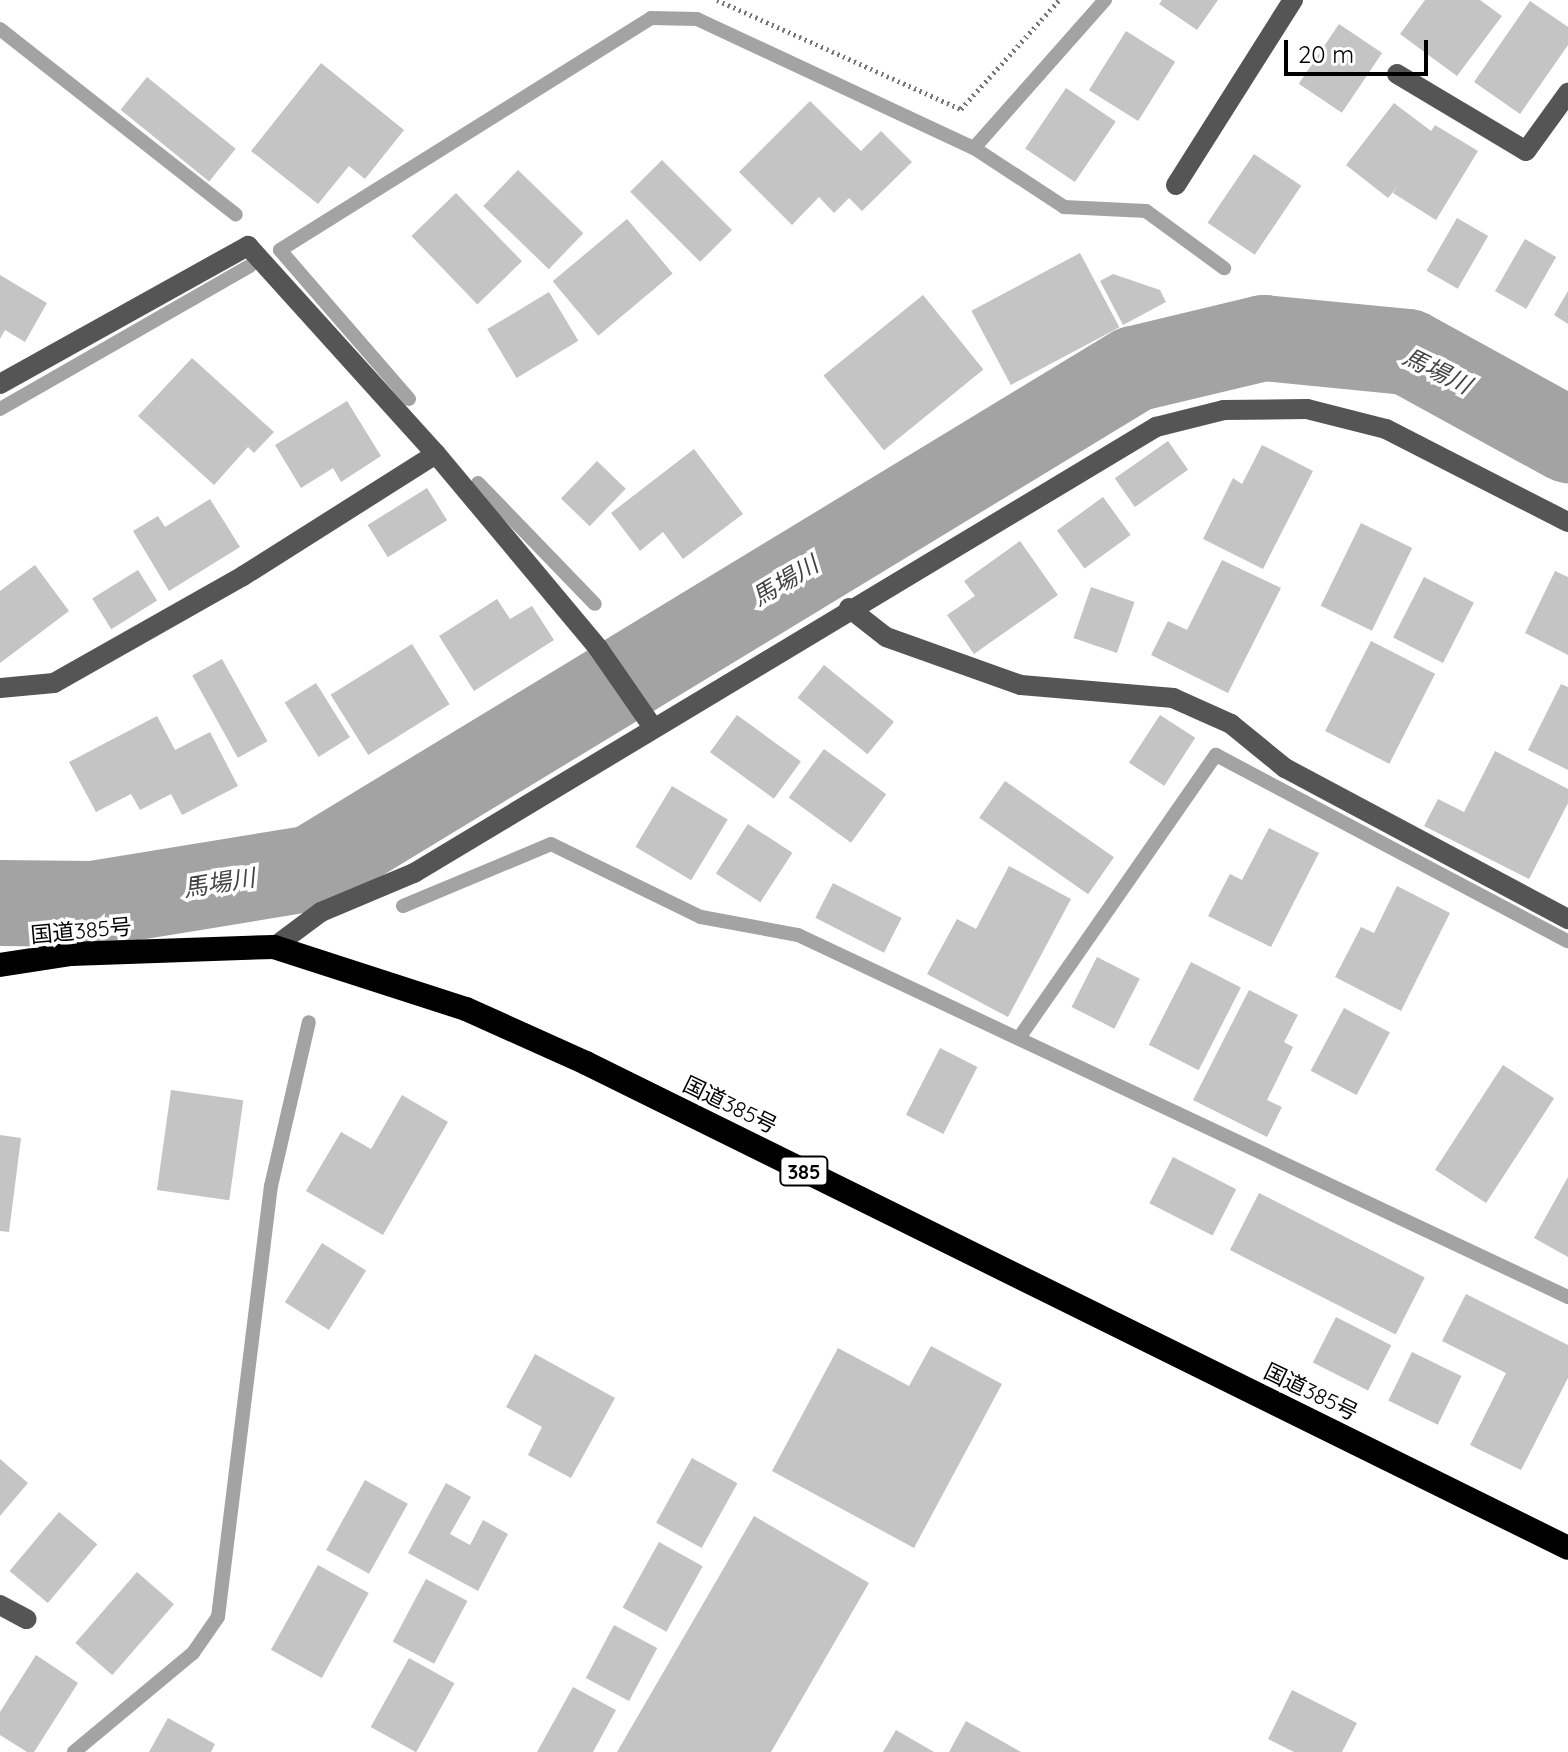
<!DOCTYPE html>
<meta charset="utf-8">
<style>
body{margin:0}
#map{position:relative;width:1568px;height:1752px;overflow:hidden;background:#fff;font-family:Quicksand,"Noto Sans JP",sans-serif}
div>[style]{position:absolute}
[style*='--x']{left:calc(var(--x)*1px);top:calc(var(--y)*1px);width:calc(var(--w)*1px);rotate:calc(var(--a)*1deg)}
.stream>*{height:14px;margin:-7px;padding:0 7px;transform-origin:7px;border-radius:7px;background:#a3a3a3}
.river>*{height:86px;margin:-43px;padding:0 43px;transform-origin:43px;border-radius:43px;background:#a3a3a3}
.building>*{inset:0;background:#c4c4c4;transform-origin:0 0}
.path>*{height:5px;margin-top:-2.5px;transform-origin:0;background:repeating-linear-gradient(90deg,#777 0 2px,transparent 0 6px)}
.minor>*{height:20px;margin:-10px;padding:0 10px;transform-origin:10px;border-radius:10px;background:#555}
.highway>*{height:24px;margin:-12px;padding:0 12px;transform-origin:12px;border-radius:12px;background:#000}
span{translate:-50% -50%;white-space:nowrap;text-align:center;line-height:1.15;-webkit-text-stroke:7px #fff;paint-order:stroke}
.shield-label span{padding:2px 6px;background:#fff;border:2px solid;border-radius:6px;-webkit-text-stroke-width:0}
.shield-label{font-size:20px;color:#000;font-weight:700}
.street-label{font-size:22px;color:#000}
.water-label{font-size:24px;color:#444;font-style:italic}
.scale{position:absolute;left:1284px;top:40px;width:144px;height:36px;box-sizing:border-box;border:4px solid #000;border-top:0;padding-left:10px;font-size:24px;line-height:28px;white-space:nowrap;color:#000;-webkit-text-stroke:6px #fff;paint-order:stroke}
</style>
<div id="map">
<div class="stream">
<i style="--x:0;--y:29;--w:300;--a:38.2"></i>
<i style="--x:974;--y:148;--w:198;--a:-48.5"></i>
<i style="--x:409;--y:399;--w:197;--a:-130.9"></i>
<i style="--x:280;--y:250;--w:438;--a:-32"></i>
<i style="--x:651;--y:18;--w:46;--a:1.2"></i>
<i style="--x:697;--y:19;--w:306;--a:25"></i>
<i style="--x:974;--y:148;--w:108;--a:33.2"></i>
<i style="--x:1064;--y:207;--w:82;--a:2.8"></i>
<i style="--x:1146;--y:211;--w:97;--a:36.2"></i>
<i style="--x:0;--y:409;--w:288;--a:-29.8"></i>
<i style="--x:478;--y:483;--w:168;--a:46"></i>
<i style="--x:403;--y:906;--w:160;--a:-22.7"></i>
<i style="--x:551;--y:844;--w:167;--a:26"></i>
<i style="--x:701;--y:917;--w:99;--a:10.5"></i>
<i style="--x:798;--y:935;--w:851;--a:25.18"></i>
<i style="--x:1019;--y:1038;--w:345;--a:-55.2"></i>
<i style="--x:1216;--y:755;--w:398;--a:27.9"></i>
<i style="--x:74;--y:1752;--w:155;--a:-39.8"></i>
<i style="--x:193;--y:1653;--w:44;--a:-55.2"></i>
<i style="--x:218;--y:1617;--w:434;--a:-83"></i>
<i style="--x:271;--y:1186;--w:168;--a:-77"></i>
</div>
<div class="river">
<i style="--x:0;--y:903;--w:93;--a:0.6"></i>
<i style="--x:93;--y:904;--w:222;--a:-9.3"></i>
<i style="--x:312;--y:868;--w:962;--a:-31.26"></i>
<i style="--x:1134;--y:369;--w:134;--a:-13.4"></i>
<i style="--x:1264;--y:338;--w:145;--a:5.6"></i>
<i style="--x:1408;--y:352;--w:183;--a:28.8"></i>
</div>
<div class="building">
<i style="clip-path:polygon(1162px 0,1218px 0,1197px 30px,1159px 4px)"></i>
<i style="clip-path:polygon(1425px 0,1480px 0,1502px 16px,1457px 76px,1400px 34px)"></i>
<i style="clip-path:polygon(1530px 1px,1568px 27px,1568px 45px,1520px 114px,1474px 82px)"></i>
<i style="left:1339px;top:24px;width:52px;height:72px;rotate:34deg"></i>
<i style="left:1126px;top:31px;width:58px;height:70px;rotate:32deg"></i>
<i style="clip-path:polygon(321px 63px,404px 130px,365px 179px,349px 166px,318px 204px,251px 151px)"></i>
<i style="left:147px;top:77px;width:114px;height:42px;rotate:39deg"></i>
<i style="left:1066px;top:88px;width:60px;height:73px;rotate:34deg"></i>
<i style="clip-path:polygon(810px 101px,861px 151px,881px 131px,912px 162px,862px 211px,849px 198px,834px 213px,819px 197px,792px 225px,739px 172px)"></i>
<i style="clip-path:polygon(1394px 103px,1431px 131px,1435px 125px,1478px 151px,1436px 220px,1393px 193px,1398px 186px,1388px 198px,1346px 165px)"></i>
<i style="left:1254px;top:154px;width:57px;height:83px;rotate:34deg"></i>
<i style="left:662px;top:160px;width:99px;height:45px;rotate:45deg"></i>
<i style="left:518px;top:170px;width:91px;height:50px;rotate:44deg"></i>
<i style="left:456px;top:193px;width:95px;height:62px;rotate:46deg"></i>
<i style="left:1457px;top:218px;width:36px;height:61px;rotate:30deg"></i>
<i style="left:627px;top:219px;width:71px;height:97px;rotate:50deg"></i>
<i style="left:1525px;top:239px;width:36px;height:60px;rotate:30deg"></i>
<i style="left:1080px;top:253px;width:84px;height:123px;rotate:62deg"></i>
<i style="clip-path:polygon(1113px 274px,1160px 290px,1166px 302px,1123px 325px,1100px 281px)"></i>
<i style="clip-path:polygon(0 275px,47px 303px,25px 342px,5px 330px,0 339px)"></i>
<i style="clip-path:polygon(1568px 291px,1568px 324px,1554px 315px)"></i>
<i style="left:549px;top:292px;width:57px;height:72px;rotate:59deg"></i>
<i style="left:923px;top:295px;width:96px;height:128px;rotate:51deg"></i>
<i style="clip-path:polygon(192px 358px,274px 432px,254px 453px,248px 447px,214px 485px,138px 416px)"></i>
<i style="clip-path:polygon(347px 401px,381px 456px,341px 482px,333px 468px,301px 488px,275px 445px)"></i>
<i style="left:1168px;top:441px;width:35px;height:65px;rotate:55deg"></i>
<i style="clip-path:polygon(1262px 445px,1313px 471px,1263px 569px,1203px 539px,1233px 478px,1242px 484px)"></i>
<i style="clip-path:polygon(694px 449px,743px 514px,683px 559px,663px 532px,640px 551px,611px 513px)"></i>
<i style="left:597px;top:461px;width:40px;height:52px;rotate:44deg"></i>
<i style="left:427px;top:488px;width:38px;height:70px;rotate:58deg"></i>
<i style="left:1103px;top:497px;width:47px;height:57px;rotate:54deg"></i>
<i style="clip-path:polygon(210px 499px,240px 547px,169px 591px,133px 531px,158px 516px,165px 527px)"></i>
<i style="left:1361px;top:523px;width:57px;height:92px;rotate:26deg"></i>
<i style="clip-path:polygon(1020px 541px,1058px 595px,974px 654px,947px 615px,975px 596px,964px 581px)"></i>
<i style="clip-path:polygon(1222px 560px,1281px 588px,1228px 693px,1151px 655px,1168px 621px,1187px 630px)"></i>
<i style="clip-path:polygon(35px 565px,69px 611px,0 663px,0 591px)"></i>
<i style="left:138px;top:570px;width:36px;height:54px;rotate:58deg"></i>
<i style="clip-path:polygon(1555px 571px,1568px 577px,1568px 655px,1525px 633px)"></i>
<i style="left:1424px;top:577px;width:56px;height:68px;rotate:27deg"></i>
<i style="left:1091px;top:587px;width:46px;height:54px;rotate:19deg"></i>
<i style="clip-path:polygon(497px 599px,510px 619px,532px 606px,554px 640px,474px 691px,439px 636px)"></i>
<i style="left:1371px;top:641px;width:72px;height:101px;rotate:27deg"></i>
<i style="left:412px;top:644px;width:71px;height:96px;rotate:58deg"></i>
<i style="left:222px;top:659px;width:94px;height:34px;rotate:61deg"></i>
<i style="left:824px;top:665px;width:90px;height:42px;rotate:39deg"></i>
<i style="left:316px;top:683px;width:64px;height:37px;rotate:58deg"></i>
<i style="clip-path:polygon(1561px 684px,1568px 687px,1568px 770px,1528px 750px)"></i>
<i style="left:737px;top:715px;width:79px;height:46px;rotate:36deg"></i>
<i style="left:1160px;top:715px;width:42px;height:57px;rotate:33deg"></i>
<i style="clip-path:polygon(157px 716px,175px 750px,210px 732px,238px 786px,182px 815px,171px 794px,140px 810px,131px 794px,96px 812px,69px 762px)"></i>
<i style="left:824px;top:749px;width:77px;height:60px;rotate:36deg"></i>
<i style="clip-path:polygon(1495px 751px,1568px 789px,1568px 803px,1529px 879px,1424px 826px,1438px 799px,1464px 812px)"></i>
<i style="left:1005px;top:781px;width:133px;height:45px;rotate:35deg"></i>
<i style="left:672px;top:786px;width:65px;height:71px;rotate:31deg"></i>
<i style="left:748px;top:824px;width:53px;height:59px;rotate:33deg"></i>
<i style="clip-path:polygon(1269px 828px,1319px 853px,1271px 947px,1208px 916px,1230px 874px,1242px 880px)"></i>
<i style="clip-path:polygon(1009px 866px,1071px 899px,1008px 1017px,927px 974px,957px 919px,976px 929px)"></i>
<i style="left:833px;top:883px;width:77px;height:39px;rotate:27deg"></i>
<i style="clip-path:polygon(1397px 886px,1450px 913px,1401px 1011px,1335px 977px,1361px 927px,1374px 933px)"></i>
<i style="left:1097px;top:957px;width:48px;height:56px;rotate:27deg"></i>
<i style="left:1191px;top:962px;width:56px;height:93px;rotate:27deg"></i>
<i style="clip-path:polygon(1249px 990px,1298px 1015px,1284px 1042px,1293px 1047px,1267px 1100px,1282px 1107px,1267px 1137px,1193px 1100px)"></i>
<i style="left:1344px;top:1008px;width:52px;height:71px;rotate:28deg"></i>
<i style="left:940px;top:1048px;width:42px;height:75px;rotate:27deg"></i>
<i style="left:1503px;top:1065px;width:61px;height:125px;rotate:33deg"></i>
<i style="left:171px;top:1090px;width:73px;height:101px;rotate:8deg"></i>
<i style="clip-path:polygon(402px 1095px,448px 1122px,383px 1235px,306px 1191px,341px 1132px,371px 1149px)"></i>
<i style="clip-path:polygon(0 1135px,21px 1138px,9px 1232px,0 1231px)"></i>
<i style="left:1173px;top:1157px;width:71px;height:52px;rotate:27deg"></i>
<i style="clip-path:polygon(1568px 1177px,1568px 1257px,1534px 1238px)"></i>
<i style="left:1259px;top:1193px;width:186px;height:64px;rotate:27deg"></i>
<i style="left:322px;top:1243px;width:52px;height:70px;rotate:32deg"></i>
<i style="clip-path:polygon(1466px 1294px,1568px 1345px,1568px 1378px,1521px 1470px,1470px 1445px,1506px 1373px,1442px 1341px)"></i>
<i style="left:1336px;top:1317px;width:62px;height:51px;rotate:27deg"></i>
<i style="clip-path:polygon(931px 1346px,1002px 1384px,914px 1548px,772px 1471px,838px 1348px,909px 1386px)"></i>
<i style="left:1412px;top:1352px;width:55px;height:54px;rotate:26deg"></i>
<i style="clip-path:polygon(535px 1354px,615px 1398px,571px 1478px,528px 1455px,542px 1427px,506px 1407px)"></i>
<i style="left:692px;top:1458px;width:52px;height:74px;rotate:29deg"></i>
<i style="clip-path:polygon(0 1459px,28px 1483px,0 1516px)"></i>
<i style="left:365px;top:1480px;width:49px;height:80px;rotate:29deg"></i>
<i style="clip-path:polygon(446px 1483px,471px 1497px,450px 1534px,470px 1545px,483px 1520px,508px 1534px,478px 1591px,408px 1553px)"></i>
<i style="left:59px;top:1512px;width:50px;height:77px;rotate:40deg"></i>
<i style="clip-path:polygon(754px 1516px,869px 1583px,771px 1752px,617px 1752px)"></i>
<i style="left:659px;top:1542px;width:50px;height:75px;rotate:29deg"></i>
<i style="left:318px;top:1565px;width:58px;height:97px;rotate:29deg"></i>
<i style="left:137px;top:1572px;width:49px;height:94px;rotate:41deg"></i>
<i style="left:426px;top:1579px;width:47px;height:71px;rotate:28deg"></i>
<i style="left:614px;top:1625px;width:49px;height:60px;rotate:28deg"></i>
<i style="clip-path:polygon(36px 1655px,78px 1683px,34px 1752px,27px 1752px,0 1735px,0 1712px)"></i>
<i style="left:409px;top:1658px;width:52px;height:79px;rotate:29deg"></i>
<i style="clip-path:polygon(573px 1687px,616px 1710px,593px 1752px,537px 1752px)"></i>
<i style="clip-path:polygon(1292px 1690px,1357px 1723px,1342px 1752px,1294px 1752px,1268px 1739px)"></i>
<i style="clip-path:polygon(168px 1718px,215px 1744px,211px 1752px,149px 1752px)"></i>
<i style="clip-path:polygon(966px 1721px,1021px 1752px,949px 1752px)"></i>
<i style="clip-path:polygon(896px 1730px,934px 1752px,883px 1752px)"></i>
</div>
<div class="path">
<i style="--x:717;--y:0;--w:267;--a:24.1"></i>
<i style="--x:961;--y:109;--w:147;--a:-48"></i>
</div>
<div class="minor">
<i style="--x:1397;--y:74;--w:150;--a:30.8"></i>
<i style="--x:1526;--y:151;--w:72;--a:-54.1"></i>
<i style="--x:1176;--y:185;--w:219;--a:-57.7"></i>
<i style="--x:0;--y:384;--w:284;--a:-29.1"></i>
<i style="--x:248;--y:246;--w:280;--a:47.9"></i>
<i style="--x:436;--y:454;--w:253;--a:50.1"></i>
<i style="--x:598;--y:648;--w:95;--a:55.3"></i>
<i style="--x:849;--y:608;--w:47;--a:38.1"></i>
<i style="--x:886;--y:637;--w:143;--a:19.6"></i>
<i style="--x:1021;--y:685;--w:153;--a:4.9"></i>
<i style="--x:1173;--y:698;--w:64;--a:24.1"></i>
<i style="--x:1231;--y:724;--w:70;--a:39.2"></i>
<i style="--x:1285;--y:768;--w:321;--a:28.1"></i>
<i style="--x:0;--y:688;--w:54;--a:-5.3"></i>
<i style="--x:54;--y:683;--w:217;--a:-29.5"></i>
<i style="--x:243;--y:576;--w:228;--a:-32.3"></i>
<i style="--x:274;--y:947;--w:59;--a:-36.7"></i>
<i style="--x:321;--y:912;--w:101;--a:-22.8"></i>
<i style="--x:414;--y:873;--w:866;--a:-31.01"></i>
<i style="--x:1156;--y:427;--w:70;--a:-14"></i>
<i style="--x:1224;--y:410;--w:83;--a:-0.7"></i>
<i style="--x:1307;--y:409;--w:81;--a:14.2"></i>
<i style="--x:1386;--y:429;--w:204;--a:27.1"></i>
<i style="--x:0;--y:1605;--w:30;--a:28"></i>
</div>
<div class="highway">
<i style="--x:0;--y:965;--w:72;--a:-8.8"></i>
<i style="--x:71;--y:954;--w:203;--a:-2"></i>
<i style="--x:274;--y:947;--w:202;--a:17.9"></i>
<i style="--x:466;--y:1009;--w:132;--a:24.2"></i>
<i style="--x:586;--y:1063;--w:1095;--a:26.28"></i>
</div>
<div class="shield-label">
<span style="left:804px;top:1171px">385</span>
</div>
<div class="street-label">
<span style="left:81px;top:931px;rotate:-5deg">国道385号</span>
<span style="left:730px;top:1105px;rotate:26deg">国道385号</span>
<span style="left:1311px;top:1392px;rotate:26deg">国道385号</span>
</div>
<div class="water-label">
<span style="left:1437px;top:371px;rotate:26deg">馬場川</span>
<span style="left:785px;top:581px;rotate:-31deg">馬場川</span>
<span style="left:219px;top:883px;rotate:-9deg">馬場川</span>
</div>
<div class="scale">20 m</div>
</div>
